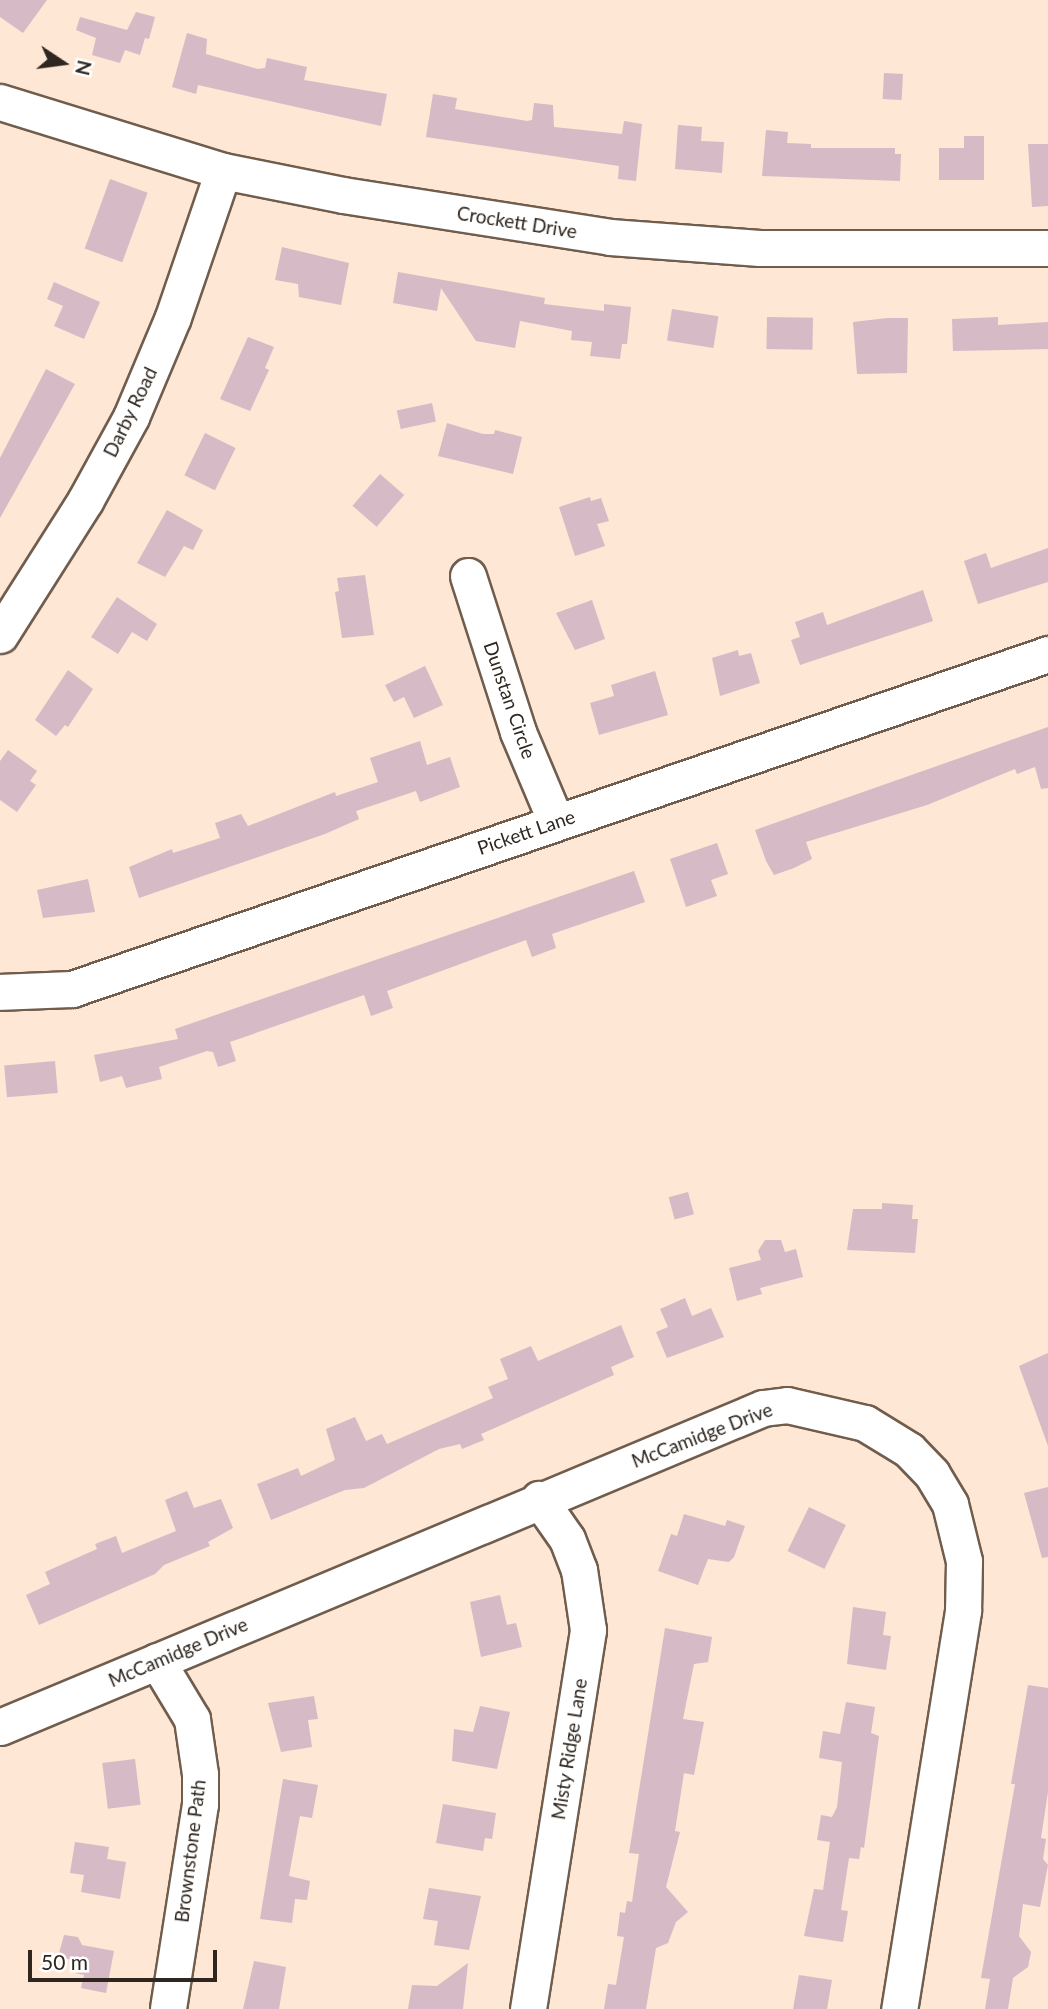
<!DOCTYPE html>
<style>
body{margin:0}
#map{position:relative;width:1048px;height:2009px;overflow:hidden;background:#fee7d4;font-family:Lato,sans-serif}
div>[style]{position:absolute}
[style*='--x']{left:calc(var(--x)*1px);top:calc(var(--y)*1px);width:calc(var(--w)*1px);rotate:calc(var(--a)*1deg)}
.building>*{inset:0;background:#d6bac6;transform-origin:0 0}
.roads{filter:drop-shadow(2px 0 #705d4d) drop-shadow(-2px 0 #705d4d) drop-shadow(0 2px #705d4d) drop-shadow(0 -2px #705d4d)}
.minor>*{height:35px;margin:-17.5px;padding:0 17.5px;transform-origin:17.5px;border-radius:17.5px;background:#fff}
span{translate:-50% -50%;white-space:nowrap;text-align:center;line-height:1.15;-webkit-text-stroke:5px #fff;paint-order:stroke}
.street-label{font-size:19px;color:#2e261f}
.north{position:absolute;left:28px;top:28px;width:70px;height:70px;-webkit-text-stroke:5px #fff;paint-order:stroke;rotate:103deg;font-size:19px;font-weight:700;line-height:28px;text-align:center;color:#2e261f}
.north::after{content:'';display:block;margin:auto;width:24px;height:32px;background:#2e261f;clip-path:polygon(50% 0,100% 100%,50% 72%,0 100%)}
.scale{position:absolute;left:28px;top:1950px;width:189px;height:32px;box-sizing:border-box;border:4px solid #2e261f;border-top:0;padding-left:9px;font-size:21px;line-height:24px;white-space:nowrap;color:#2e261f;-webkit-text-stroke:5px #fff;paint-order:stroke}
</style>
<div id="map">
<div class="building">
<i style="clip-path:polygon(0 0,47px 0,23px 33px,0 17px)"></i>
<i style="clip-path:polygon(136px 12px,155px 17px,149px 39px,145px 38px,140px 55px,125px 50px,120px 63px,92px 55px,96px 38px,76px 30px,80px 17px,127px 30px)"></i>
<i style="clip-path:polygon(187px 33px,207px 39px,206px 54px,258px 69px,265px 68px,267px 58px,307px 67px,304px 80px,387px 94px,381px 126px,198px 85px,196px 94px,172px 87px)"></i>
<i style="left:884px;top:73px;width:19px;height:26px;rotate:3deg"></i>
<i style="clip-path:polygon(433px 94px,457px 98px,455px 109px,527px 121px,532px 120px,534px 103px,553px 105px,554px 127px,622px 134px,624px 121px,642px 124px,636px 181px,618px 179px,619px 166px,426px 137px)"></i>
<i style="clip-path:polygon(678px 125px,702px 127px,701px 141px,724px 142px,722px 173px,675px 169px)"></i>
<i style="clip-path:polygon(766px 130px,788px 132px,787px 143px,811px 144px,811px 148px,895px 148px,895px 154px,901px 154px,900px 181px,762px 176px)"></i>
<i style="clip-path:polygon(964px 136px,984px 136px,984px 180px,939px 180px,939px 148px,964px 148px)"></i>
<i style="clip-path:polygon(1028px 144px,1048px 144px,1048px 206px,1032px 207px)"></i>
<i style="left:110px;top:179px;width:40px;height:74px;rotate:20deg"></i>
<i style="clip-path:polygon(282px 247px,349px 263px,341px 305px,299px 297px,298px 284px,275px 280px)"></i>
<i style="clip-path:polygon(398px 272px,545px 298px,544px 304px,604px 311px,604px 304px,631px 307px,627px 344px,622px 344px,620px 359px,590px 356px,592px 342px,571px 340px,572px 331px,520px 321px,515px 348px,476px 341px,441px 288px,437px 311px,393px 303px)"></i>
<i style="clip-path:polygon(54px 282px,100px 302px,84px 339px,54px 326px,63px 306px,47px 299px)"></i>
<i style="left:672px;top:309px;width:47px;height:32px;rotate:9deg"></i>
<i style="left:767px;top:317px;width:46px;height:32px;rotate:1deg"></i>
<i style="clip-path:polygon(998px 317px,998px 325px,1048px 322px,1048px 349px,953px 351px,952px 319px)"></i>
<i style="clip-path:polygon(887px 318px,908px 318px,907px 373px,857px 374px,853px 322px)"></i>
<i style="clip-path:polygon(248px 337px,274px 347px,265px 368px,269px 370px,250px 411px,220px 399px)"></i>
<i style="clip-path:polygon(46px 369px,75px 384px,0 518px,0 458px)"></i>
<i style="left:432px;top:403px;width:19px;height:36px;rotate:78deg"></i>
<i style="clip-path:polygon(447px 423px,483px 434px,494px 434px,495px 430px,522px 437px,513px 474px,438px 456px)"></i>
<i style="left:205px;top:433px;width:34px;height:47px;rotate:26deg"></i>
<i style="left:380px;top:474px;width:32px;height:42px;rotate:41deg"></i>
<i style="clip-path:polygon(590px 497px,591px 501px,601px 498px,609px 521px,597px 524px,605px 546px,575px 556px,559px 507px)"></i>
<i style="clip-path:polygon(167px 510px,203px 530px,193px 550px,184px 546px,165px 577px,137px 563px)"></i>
<i style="clip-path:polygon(1048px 548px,1048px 582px,978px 604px,964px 561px,986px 553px,991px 568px)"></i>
<i style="clip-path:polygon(365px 575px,374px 635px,342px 638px,335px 592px,339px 591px,337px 578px)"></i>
<i style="clip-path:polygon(923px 590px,933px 621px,800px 665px,791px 640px,800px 637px,795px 622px,823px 612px,827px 625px)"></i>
<i style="clip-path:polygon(117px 597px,157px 624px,147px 641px,132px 632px,118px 654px,91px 637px)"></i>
<i style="clip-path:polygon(592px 600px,605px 639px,575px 650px,556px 613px)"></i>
<i style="clip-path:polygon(738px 650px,739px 656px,751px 653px,760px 683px,720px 696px,712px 658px)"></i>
<i style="clip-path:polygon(425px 666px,443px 705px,414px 718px,404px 697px,394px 702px,385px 685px)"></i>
<i style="clip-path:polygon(68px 670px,93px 689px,68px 727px,65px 725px,56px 736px,35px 720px)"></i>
<i style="clip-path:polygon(655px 671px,668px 715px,599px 735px,590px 703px,614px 696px,611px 685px)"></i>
<i style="clip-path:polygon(1048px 727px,1048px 788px,1041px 789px,1035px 767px,1017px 774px,1015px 769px,927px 805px,806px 842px,812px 859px,794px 868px,774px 875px,766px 861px,755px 830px)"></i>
<i style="clip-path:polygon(420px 741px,427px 765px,450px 757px,460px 787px,420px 802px,416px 791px,356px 811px,359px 819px,325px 834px,139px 898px,129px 867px,172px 849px,173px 853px,220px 838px,215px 823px,241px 814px,248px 826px,335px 792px,336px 796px,378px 782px,370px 758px)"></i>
<i style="clip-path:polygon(8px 750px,37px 771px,30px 781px,36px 785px,17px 812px,0 800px,0 761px)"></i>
<i style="clip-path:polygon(717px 843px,728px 874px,711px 880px,717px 896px,686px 907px,670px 859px)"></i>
<i style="clip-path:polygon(634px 871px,645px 902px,552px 934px,556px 948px,532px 957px,526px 940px,387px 991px,393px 1008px,371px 1016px,364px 995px,230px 1042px,236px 1061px,218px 1067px,213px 1052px,207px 1051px,159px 1067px,162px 1079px,126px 1088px,122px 1076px,100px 1082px,94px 1055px,178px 1039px,175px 1029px)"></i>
<i style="clip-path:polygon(88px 879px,95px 912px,43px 918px,37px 890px)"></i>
<i style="left:55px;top:1061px;width:32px;height:51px;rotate:85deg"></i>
<i style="left:688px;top:1192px;width:23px;height:20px;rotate:75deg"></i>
<i style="clip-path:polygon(882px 1203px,913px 1205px,912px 1219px,918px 1219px,915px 1253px,847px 1250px,853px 1209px,882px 1209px)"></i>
<i style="clip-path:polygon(765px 1240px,781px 1240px,785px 1252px,796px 1249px,803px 1277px,760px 1288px,762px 1294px,737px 1301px,729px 1268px,761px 1260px,758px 1251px)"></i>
<i style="clip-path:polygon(685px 1298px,692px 1316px,711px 1308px,724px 1337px,667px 1358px,656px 1332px,668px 1327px,660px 1309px)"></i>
<i style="clip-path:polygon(621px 1325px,634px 1357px,611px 1367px,614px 1375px,481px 1434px,484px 1440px,462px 1449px,460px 1444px,439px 1449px,364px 1488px,345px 1490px,271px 1520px,257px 1484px,298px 1468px,301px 1476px,335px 1460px,326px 1429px,355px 1417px,366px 1441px,382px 1434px,387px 1444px,493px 1398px,488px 1387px,508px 1379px,500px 1359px,531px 1346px,538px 1361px)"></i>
<i style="clip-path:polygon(1048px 1353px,1048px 1446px,1019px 1366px)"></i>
<i style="clip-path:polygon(1048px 1487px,1048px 1557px,1042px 1558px,1024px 1493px)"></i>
<i style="clip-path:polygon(187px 1491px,194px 1508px,221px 1499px,233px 1528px,208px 1542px,210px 1546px,164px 1565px,155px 1574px,39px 1625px,26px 1595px,50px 1584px,45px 1572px,97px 1549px,95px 1544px,116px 1536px,122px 1553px,176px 1531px,165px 1500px)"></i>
<i style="left:809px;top:1507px;width:41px;height:49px;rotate:26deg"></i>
<i style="clip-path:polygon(684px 1514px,725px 1526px,727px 1520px,745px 1526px,734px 1557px,729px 1562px,708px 1559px,698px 1585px,658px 1571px,671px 1534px,677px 1536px)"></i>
<i style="clip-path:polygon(500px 1595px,507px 1625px,516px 1623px,522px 1647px,481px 1657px,470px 1602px)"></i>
<i style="clip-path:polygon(853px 1607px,886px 1612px,883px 1635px,891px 1636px,886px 1670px,847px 1664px)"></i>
<i style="clip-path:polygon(665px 1628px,712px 1637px,708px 1662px,694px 1664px,683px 1719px,704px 1722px,694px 1775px,684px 1773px,675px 1831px,680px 1832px,666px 1887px,688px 1912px,676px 1922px,668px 1943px,656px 1948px,646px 2009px,604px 2009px,608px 1984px,616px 1985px,624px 1937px,617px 1936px,620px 1912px,625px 1913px,627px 1901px,632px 1902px,639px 1854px,629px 1853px)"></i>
<i style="clip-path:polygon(1028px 1685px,1048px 1688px,1048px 1792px,1041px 1838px,1046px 1839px,1043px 1859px,1048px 1865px,1040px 1907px,1023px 1904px,1019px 1936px,1031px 1952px,1028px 1967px,1013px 1978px,1008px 2009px,985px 2009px,990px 1979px,981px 1978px,1015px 1784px,1011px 1784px)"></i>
<i style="clip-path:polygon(314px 1696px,318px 1719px,308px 1720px,312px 1747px,281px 1752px,268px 1703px)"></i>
<i style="clip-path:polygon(846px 1702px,875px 1707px,871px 1733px,879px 1736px,864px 1848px,861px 1847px,859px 1859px,849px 1858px,841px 1910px,848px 1911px,843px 1942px,804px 1936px,814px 1889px,823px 1890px,830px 1842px,817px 1840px,821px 1815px,832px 1817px,837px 1807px,842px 1762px,819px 1758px,823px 1731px,840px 1734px)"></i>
<i style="clip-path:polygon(480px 1706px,510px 1712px,497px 1769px,452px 1761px,454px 1729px,473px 1732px)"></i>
<i style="left:135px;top:1759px;width:46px;height:33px;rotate:83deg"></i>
<i style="clip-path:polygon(283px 1779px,318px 1785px,312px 1818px,300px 1816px,289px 1876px,310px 1881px,307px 1900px,295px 1899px,292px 1923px,260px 1919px)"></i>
<i style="clip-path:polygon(443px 1804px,496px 1813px,492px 1839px,485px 1838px,483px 1851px,436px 1843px)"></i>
<i style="clip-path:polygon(75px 1842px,109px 1847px,107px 1859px,126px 1862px,120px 1899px,81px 1892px,84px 1875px,70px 1873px)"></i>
<i style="clip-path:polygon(429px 1888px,481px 1896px,469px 1950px,434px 1945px,438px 1921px,423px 1919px)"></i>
<i style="clip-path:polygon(64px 1935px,78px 1937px,82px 1945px,114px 1951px,106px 1993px,81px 1988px,84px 1975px,75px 1973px,77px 1961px,58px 1957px)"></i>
<i style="clip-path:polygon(254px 1961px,286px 1967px,279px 2009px,243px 2009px)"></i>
<i style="clip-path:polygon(468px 1963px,463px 2009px,408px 2009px,412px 1985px,437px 1986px)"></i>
<i style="clip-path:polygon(799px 1975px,832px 1980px,827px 2009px,793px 2009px)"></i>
</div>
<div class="roads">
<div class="minor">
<i style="--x:0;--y:102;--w:233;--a:17.2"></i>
<i style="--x:223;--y:171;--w:122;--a:11.3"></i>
<i style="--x:343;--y:195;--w:270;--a:8.9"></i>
<i style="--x:610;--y:237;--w:150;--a:4.2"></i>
<i style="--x:760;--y:248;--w:288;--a:0"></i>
<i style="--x:468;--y:576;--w:164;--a:72.2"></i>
<i style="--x:518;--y:732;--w:98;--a:67.1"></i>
<i style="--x:0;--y:635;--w:159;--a:-57.6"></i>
<i style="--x:85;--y:501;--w:96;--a:-61.3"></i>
<i style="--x:131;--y:417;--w:108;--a:-67.2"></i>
<i style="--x:173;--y:317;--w:154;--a:-71.1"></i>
<i style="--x:0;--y:992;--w:72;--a:-2.4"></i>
<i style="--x:72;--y:989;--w:1032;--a:-18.94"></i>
<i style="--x:157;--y:1661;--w:68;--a:58.9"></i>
<i style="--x:192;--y:1719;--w:56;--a:81.7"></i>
<i style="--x:200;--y:1774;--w:30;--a:90"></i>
<i style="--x:200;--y:1804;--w:207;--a:98.9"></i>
<i style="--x:0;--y:1727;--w:827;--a:-22.69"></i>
<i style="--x:763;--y:1408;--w:24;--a:-7"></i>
<i style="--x:787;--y:1405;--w:80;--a:13"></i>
<i style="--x:865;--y:1423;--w:52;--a:31.5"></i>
<i style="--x:909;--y:1450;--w:33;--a:46"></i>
<i style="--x:932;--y:1474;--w:35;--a:59"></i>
<i style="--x:950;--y:1504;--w:59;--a:76.2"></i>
<i style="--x:964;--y:1561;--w:50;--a:91.1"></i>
<i style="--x:963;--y:1611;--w:403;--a:99.1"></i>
<i style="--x:528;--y:2009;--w:384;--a:-81"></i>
<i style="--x:588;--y:1630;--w:61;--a:-98.5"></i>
<i style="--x:579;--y:1570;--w:33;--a:-111"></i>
<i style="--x:567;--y:1539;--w:49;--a:-125"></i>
</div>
</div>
<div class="street-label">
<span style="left:517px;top:222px;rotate:9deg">Crockett Drive</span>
<span style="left:130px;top:412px;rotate:-64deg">Darby Road</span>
<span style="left:510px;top:700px;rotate:71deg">Dunstan Circle</span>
<span style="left:526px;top:832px;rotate:-19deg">Pickett Lane</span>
<span style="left:702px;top:1435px;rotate:-21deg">McCamidge Drive</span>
<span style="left:178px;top:1652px;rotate:-23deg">McCamidge Drive</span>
<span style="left:569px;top:1749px;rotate:-81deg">Misty Ridge Lane</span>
<span style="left:190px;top:1851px;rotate:-83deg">Brownstone Path</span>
</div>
<div class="north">N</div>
<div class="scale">50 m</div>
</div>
